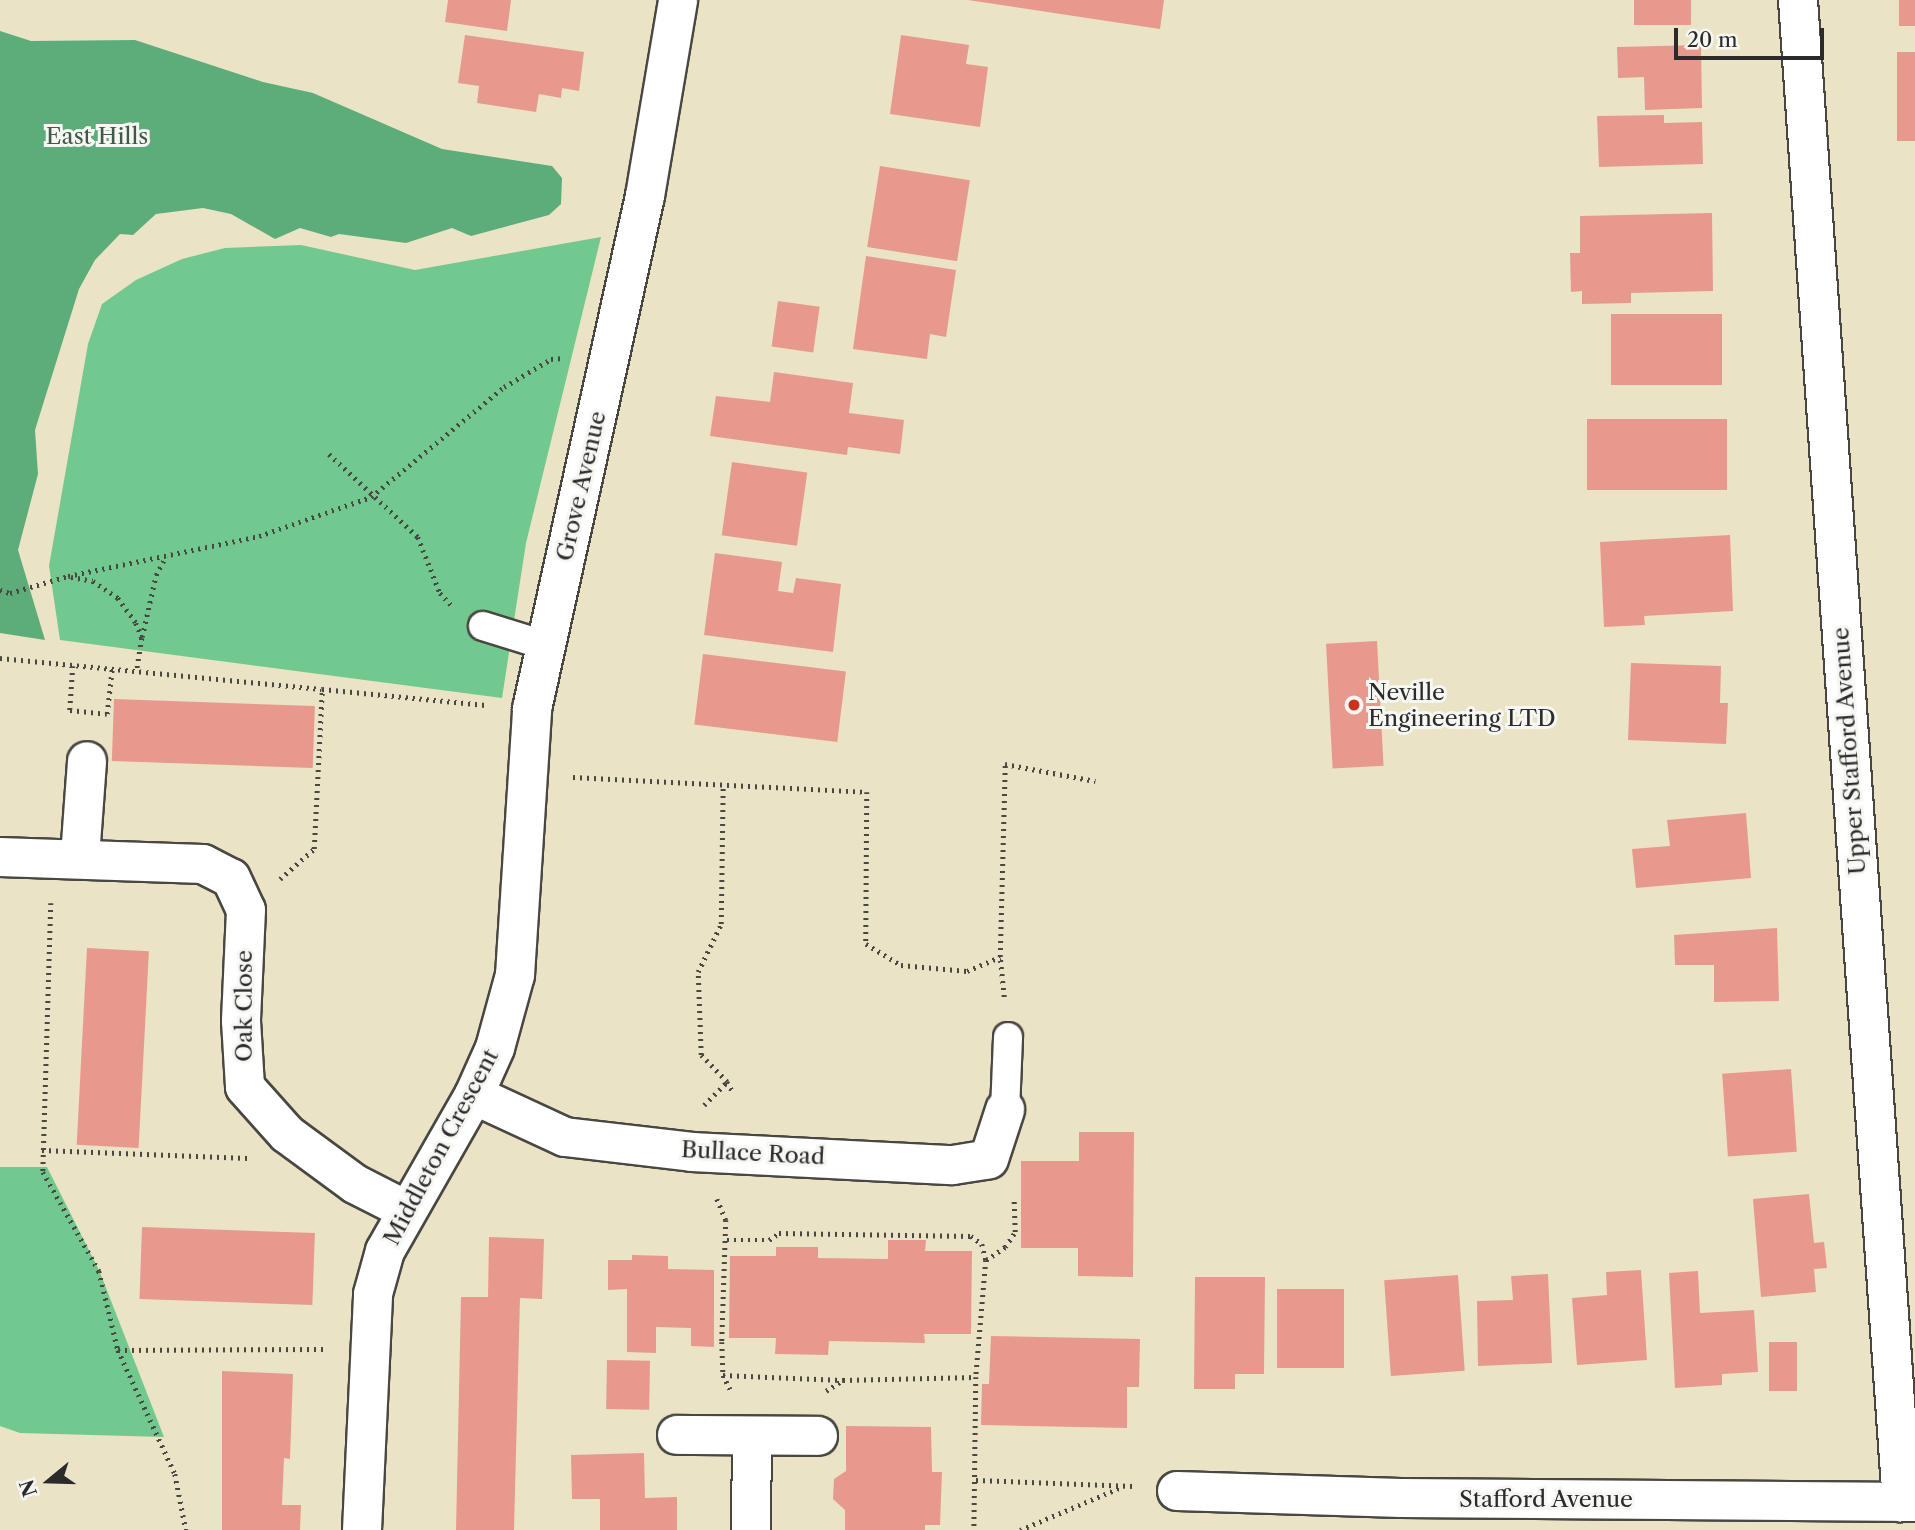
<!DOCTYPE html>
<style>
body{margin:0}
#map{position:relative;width:1915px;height:1530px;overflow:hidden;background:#ebe3c5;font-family:"Libre Caslon Text",serif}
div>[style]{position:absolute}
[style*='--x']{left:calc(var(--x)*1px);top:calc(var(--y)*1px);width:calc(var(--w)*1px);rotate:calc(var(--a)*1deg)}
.green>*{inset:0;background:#72c98f}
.forest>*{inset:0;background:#5dad7a}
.building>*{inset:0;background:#e8998e;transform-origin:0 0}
.path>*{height:4.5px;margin-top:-2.25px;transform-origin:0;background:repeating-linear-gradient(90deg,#484742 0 2px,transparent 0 7px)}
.roads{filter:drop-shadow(2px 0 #484742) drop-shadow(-2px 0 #484742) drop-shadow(0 2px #484742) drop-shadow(0 -2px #484742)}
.lane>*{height:28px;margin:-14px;padding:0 14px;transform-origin:14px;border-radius:14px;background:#fff}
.street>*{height:38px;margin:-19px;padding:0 19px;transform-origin:19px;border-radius:19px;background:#fff}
.dots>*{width:19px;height:19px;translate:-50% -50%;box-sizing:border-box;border:4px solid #f6f6f2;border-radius:50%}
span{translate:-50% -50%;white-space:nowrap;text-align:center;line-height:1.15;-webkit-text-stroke:6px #f6f6f2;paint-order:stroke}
.park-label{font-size:23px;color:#405a49}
.street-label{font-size:23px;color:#2b2b2b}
.poi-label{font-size:23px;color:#2b2b2b}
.left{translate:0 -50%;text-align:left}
.north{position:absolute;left:14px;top:1446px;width:70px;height:70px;-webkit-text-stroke:5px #f6f6f2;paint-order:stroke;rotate:251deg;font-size:19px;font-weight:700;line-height:28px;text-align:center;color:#2b2b2b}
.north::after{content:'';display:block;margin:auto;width:24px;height:32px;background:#2b2b2b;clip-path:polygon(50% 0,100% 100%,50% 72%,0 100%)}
.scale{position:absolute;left:1674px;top:28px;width:150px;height:32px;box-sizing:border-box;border:4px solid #2b2b2b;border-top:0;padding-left:9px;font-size:21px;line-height:24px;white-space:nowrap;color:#2b2b2b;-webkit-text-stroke:5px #f6f6f2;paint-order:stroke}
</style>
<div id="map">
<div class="green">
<i style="clip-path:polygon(601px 237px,526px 543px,502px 698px,60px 640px,49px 566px,88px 344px,102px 304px,136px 280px,182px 259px,225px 248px,301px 245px,415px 270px)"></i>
<i style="clip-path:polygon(0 1167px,47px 1167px,99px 1270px,164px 1437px,20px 1433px,0 1426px)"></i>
</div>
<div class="forest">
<i style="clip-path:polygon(0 31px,31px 41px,135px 40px,263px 82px,313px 93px,442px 149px,552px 166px,562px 178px,561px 204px,549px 215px,471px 236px,452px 228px,406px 243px,339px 234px,331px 237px,300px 228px,275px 239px,231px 214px,203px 208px,156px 214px,133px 235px,120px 234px,95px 260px,79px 289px,35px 430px,38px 474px,18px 550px,45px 640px,0 633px)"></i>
</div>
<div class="building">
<i style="clip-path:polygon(448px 0,511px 0,507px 31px,445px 22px)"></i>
<i style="clip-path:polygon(968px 0,1164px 0,1160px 29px)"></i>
<i style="left:1634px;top:0;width:57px;height:25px"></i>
<i style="left:1899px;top:0;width:16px;height:26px"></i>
<i style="clip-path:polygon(465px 35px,584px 52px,579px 91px,562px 88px,561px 98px,539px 94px,536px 112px,477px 103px,479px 86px,458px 83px)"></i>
<i style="clip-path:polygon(901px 35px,969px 45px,966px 64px,988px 67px,980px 127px,890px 114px)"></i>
<i style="clip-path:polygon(1701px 45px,1702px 108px,1645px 110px,1644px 77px,1618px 78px,1617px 47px)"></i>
<i style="left:1897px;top:52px;width:18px;height:89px"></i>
<i style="clip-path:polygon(1664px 115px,1664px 123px,1702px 122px,1703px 164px,1599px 167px,1597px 116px)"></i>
<i style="left:880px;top:166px;width:91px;height:82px;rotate:9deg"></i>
<i style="clip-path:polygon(1712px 213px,1713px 291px,1631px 293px,1631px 303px,1582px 304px,1582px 291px,1571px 292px,1570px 253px,1580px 253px,1580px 216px)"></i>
<i style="clip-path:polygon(866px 256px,956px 270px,946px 337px,930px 334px,927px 359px,853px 349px)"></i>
<i style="left:778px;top:301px;width:42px;height:46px;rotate:8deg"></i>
<i style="left:1611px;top:314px;width:111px;height:71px"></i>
<i style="clip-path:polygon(774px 372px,853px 383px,849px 413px,904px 420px,900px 454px,848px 447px,847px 455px,710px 436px,716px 396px,770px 402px)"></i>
<i style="left:1727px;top:419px;width:71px;height:140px;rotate:90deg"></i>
<i style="left:732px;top:462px;width:76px;height:74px;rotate:8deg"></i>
<i style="clip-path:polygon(1730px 535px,1733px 611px,1644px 616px,1645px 625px,1604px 627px,1600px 542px)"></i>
<i style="clip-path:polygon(715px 553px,782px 562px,778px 591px,793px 593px,796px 578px,841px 584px,833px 652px,704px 635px)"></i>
<i style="left:1377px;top:641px;width:125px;height:51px;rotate:87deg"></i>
<i style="left:703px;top:654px;width:144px;height:71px;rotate:7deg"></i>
<i style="clip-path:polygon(1631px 663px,1721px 666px,1720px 703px,1728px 703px,1726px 744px,1628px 740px)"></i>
<i style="left:114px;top:699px;width:201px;height:62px;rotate:2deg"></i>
<i style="clip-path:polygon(1746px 813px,1751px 878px,1636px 888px,1632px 849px,1670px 846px,1667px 820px)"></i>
<i style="clip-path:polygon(1777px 928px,1779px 1001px,1714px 1002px,1714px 965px,1675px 965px,1674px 935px)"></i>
<i style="left:87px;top:948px;width:62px;height:197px;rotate:3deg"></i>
<i style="left:1791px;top:1069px;width:83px;height:69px;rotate:86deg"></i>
<i style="clip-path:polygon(1079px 1132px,1134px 1132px,1133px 1277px,1078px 1276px,1078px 1248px,1021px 1248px,1021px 1161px,1079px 1161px)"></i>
<i style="clip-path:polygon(1809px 1194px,1814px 1243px,1824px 1242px,1827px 1268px,1814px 1269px,1816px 1292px,1761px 1297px,1753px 1199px)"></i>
<i style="left:142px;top:1227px;width:173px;height:72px;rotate:2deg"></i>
<i style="clip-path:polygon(489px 1237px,544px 1239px,542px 1299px,520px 1298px,514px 1530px,456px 1530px,461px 1297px,488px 1297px)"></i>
<i style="clip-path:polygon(888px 1240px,926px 1240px,925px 1251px,972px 1251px,971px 1334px,924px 1334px,925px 1343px,829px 1341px,828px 1355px,775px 1354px,776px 1338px,729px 1338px,730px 1256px,776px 1256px,776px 1247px,818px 1247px,818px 1258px,888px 1259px)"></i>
<i style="clip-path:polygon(632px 1255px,668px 1256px,668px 1269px,714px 1270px,714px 1347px,691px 1346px,691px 1328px,656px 1327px,656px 1353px,627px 1352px,627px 1289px,608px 1290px,608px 1260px,632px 1260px)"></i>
<i style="clip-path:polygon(1641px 1270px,1647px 1360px,1577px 1365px,1572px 1298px,1607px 1295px,1606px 1272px)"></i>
<i style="clip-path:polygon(1698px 1271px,1700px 1313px,1754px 1310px,1758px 1372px,1722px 1374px,1722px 1385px,1675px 1388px,1669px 1273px)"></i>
<i style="clip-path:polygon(1548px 1274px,1552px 1363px,1478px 1366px,1477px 1301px,1513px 1300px,1511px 1276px)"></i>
<i style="left:1458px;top:1275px;width:96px;height:74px;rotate:86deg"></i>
<i style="clip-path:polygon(1195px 1277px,1265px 1277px,1264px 1374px,1235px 1374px,1235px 1389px,1194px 1389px)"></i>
<i style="left:1344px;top:1289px;width:79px;height:67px;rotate:90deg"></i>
<i style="clip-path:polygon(991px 1336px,1140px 1339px,1139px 1387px,1127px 1387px,1127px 1428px,981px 1425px,982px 1384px,989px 1384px)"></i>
<i style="left:1769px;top:1342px;width:28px;height:49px"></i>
<i style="left:607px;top:1360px;width:43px;height:49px;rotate:1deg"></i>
<i style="clip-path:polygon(222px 1371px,293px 1374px,290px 1459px,284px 1458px,282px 1505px,301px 1505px,300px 1530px,222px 1530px)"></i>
<i style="clip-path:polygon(846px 1426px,931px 1427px,932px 1472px,942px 1472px,940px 1525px,925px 1525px,925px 1530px,845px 1530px,845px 1510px,833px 1499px,834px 1479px,846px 1471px)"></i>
<i style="clip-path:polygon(644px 1453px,645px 1498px,677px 1497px,677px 1530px,600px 1530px,600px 1499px,572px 1499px,571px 1455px)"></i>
</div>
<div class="path">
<i style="--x:329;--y:454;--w:122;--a:43"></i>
<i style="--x:418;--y:537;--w:60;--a:68.6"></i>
<i style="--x:440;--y:593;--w:16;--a:47"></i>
<i style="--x:71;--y:577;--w:22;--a:10"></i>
<i style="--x:93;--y:581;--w:30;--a:34"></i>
<i style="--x:118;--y:598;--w:31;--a:54"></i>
<i style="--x:136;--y:623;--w:16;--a:68"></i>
<i style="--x:142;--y:638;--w:33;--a:99"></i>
<i style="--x:0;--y:590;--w:10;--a:17"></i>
<i style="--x:10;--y:593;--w:60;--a:-16.3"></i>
<i style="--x:68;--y:576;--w:195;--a:-11.8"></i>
<i style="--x:259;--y:536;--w:119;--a:-19.2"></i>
<i style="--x:371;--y:497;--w:173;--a:-39.6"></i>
<i style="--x:504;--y:387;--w:55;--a:-30.8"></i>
<i style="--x:551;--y:359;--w:13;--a:-4"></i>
<i style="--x:142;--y:637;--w:64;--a:-77.3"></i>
<i style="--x:156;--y:575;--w:21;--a:-62"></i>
<i style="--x:0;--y:658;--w:323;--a:5.5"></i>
<i style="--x:73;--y:666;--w:44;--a:93.9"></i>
<i style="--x:70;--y:710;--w:37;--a:6"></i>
<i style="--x:107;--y:714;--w:45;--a:-83.7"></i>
<i style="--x:573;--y:777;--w:294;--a:2.9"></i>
<i style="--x:867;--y:792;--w:152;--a:90.4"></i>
<i style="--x:866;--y:944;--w:41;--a:31"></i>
<i style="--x:901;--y:965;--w:66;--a:5.2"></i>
<i style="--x:967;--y:971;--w:36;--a:-23"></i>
<i style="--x:280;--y:879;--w:45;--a:-41.4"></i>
<i style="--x:314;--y:849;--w:160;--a:-87.1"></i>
<i style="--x:322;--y:689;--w:164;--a:5.6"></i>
<i style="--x:51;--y:903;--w:269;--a:91.7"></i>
<i style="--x:43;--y:1172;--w:114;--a:60.5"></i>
<i style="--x:99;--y:1271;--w:81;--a:76.5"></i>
<i style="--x:118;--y:1350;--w:136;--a:65.3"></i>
<i style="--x:175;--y:1474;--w:57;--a:78.9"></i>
<i style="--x:1004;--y:997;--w:40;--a:-95.7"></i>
<i style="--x:1000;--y:957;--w:193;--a:-88.5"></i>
<i style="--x:1005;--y:764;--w:92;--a:10.7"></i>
<i style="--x:727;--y:1082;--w:12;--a:59"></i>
<i style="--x:704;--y:1105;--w:33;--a:-45"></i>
<i style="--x:727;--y:1082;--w:37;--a:-134"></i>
<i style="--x:701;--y:1055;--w:83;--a:-92.1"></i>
<i style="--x:698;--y:972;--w:53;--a:-64.4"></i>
<i style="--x:721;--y:924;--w:140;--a:-89.2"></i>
<i style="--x:42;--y:1150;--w:206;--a:2.2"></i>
<i style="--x:717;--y:1199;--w:23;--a:67"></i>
<i style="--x:726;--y:1220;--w:122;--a:91.9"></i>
<i style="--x:722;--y:1342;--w:33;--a:88"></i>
<i style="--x:723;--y:1375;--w:16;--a:63"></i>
<i style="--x:727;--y:1240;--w:42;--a:0"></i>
<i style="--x:769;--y:1240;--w:12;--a:-35"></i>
<i style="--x:779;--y:1233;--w:192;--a:0.9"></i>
<i style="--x:971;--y:1236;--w:14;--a:36"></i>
<i style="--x:982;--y:1244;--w:16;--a:76"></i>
<i style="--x:986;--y:1260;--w:117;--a:94.9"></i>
<i style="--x:976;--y:1377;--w:153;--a:90.7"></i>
<i style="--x:986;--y:1260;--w:23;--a:-34"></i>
<i style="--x:1005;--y:1247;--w:18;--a:-56"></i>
<i style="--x:1015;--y:1232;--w:35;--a:-92"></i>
<i style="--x:118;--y:1350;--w:206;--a:-0.3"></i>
<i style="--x:723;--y:1375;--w:120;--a:2.4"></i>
<i style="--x:843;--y:1380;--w:133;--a:-1.3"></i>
<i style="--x:826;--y:1391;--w:20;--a:-33"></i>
<i style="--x:976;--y:1480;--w:157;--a:2.2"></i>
<i style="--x:1020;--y:1530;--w:111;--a:-22.9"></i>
</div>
<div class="roads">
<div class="lane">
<i style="--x:483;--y:626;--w:64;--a:17.3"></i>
<i style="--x:1005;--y:1110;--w:73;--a:-87.6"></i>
</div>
<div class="street">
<i style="--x:1798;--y:0;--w:1506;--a:86.04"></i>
<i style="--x:0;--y:857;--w:203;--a:2"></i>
<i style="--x:203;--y:864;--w:31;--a:27"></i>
<i style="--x:231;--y:878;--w:35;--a:65"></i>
<i style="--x:246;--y:910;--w:111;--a:92.6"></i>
<i style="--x:241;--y:1021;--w:66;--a:86.5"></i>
<i style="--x:245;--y:1087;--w:63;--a:48.2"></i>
<i style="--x:287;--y:1134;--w:84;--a:36.3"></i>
<i style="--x:355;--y:1184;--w:57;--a:27"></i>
<i style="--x:80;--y:857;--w:96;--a:-85.8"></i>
<i style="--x:474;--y:1095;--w:100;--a:24.8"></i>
<i style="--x:565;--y:1137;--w:128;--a:6.7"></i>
<i style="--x:692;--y:1152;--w:261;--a:2.9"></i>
<i style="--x:953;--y:1165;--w:36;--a:-9"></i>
<i style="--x:989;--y:1159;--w:52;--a:-71.9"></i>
<i style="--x:677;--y:1435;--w:141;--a:0.4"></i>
<i style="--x:1177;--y:1491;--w:224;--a:1.8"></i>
<i style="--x:1401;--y:1498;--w:514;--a:0.45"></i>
<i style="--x:362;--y:1530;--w:236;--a:-87.3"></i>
<i style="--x:373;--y:1294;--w:45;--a:-74.4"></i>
<i style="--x:385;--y:1251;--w:180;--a:-60.3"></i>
<i style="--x:474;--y:1095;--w:51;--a:-65.9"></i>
<i style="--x:495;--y:1048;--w:76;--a:-74.7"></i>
<i style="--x:515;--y:975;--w:267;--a:-86.3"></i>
<i style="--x:532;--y:709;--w:525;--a:-77.58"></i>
<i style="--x:645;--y:196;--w:199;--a:-80.4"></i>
<i style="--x:751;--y:1530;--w:94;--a:-89.4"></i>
</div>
</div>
<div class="dots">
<i style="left:1354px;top:705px;background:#c8321e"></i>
</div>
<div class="park-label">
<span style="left:97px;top:136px">East Hills</span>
</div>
<div class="street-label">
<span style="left:581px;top:486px;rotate:-77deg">Grove Avenue</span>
<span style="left:1849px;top:751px;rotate:-94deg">Upper Stafford Avenue</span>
<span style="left:244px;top:1006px;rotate:-90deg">Oak Close</span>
<span style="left:441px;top:1147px;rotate:-62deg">Middleton Crescent</span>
<span style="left:753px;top:1153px;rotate:3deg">Bullace Road</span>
<span style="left:1546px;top:1499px">Stafford Avenue</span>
</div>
<div class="poi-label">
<span class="left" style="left:1368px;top:705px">Neville<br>Engineering LTD</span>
</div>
<div class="north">N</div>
<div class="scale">20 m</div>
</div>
